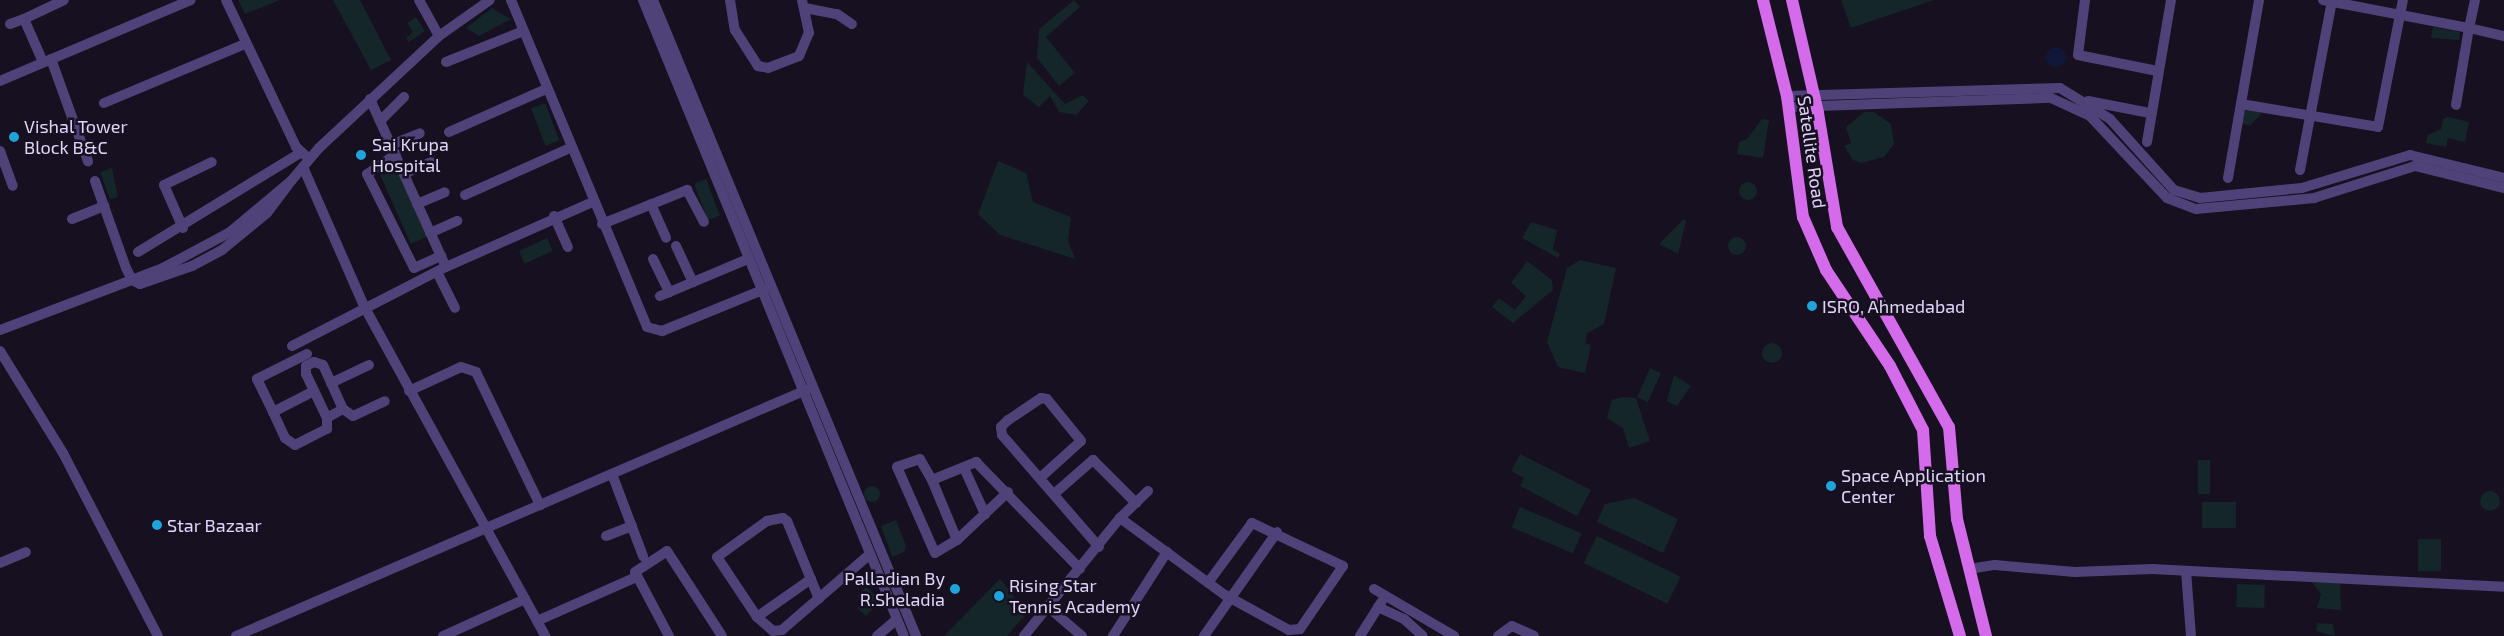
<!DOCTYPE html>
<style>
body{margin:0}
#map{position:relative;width:2504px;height:636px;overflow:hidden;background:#161020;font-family:"Exo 2",sans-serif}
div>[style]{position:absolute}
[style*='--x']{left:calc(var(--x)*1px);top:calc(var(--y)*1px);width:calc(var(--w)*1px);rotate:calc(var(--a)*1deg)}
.green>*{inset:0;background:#142629;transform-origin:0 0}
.round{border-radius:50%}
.water>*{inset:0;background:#101739}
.minor>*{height:10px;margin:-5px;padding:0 5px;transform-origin:5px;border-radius:5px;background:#4f4279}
.major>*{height:12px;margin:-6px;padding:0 6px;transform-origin:6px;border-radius:6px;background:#d46bea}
.dots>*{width:14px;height:14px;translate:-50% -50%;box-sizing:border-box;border:2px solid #161020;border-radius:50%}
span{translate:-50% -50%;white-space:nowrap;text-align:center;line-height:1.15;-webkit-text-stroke:5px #161020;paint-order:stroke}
.poi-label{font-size:18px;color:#e0d5f9}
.left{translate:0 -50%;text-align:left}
.right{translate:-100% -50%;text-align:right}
.street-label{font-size:18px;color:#e0d5f9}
</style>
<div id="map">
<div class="green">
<i style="clip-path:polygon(238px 0,280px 0,245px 14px)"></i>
<i style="clip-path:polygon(333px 0,360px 0,391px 60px,371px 70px)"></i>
<i style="clip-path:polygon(1074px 0,1080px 7px,1046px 37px,1075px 73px,1059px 86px,1037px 58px,1039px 29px)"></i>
<i style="clip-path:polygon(1841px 0,1934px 0,1851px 28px)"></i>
<i style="clip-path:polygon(492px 8px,511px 19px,479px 36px,466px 28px)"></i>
<i style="clip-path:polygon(416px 17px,425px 31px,409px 42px,406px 38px,413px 32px,407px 23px)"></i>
<i style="clip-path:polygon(2433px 27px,2460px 32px,2459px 40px,2431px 38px)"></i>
<i style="clip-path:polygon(1027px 62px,1065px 104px,1083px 95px,1089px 101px,1076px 115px,1059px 112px,1050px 96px,1039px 107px,1023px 95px)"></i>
<i style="left:545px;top:103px;width:40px;height:15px;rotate:69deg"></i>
<i style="clip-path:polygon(2246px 108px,2262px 113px,2250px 126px,2241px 123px)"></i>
<i style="clip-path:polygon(1864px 112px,1874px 112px,1891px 124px,1894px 144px,1884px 157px,1861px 163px,1853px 160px,1844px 146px,1851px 143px,1846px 127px)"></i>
<i style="clip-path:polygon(2448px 117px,2469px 122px,2465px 142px,2448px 138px,2446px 147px,2426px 143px,2428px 135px,2441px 129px,2443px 119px)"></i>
<i style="clip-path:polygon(1762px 119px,1769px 120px,1763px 158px,1737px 154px,1739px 142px,1747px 139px)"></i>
<i style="clip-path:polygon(998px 161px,1026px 173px,1033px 202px,1071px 217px,1068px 241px,1075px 259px,1000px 235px,978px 214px)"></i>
<i style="left:396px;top:164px;width:79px;height:19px;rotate:66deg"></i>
<i style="clip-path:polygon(112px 168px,118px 197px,110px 199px,100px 172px)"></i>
<i style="left:706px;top:179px;width:39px;height:13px;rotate:69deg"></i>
<i class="round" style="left:1739px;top:182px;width:18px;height:18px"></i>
<i style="clip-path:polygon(1684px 219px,1686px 221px,1678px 254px,1659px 244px)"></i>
<i style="clip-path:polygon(1531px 222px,1557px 230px,1553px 249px,1560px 254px,1558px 258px,1522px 238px)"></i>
<i class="round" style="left:1728px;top:237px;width:18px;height:18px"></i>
<i style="left:547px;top:238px;width:14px;height:31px;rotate:65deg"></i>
<i style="clip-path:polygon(1580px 260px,1616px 268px,1604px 324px,1587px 333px,1585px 343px,1591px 345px,1585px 373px,1558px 367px,1547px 342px,1567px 268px)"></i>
<i style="clip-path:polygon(1527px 261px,1552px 280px,1553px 290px,1513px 323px,1492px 307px,1499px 298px,1515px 310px,1526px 296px,1511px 283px)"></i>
<i class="round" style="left:1762px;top:343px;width:20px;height:20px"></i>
<i style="left:1650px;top:368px;width:12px;height:32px;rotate:24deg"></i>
<i style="clip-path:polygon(1674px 375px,1691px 386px,1677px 406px,1667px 401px)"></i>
<i style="clip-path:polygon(1622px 397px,1636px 398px,1650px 441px,1629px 448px,1623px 428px,1607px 418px,1612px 400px)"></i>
<i style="clip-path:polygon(1520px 454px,1591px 490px,1577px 516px,1520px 486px,1524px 478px,1511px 471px)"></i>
<i style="left:2198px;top:460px;width:12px;height:34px"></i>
<i class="round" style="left:864px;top:486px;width:16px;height:16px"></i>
<i class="round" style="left:2480px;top:491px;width:20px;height:20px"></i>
<i style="clip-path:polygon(1634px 498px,1678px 519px,1663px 553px,1597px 522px,1605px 504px)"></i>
<i style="left:2202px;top:502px;width:34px;height:26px"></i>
<i style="left:1520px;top:507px;width:67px;height:22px;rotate:23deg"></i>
<i style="clip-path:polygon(896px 520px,906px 546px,904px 552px,892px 557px,881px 526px)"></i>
<i style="left:1597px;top:536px;width:93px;height:30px;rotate:26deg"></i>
<i style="left:2418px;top:539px;width:23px;height:32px"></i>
<i style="clip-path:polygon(1000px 579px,1027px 613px,1007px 636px,944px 636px)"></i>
<i style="clip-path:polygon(2311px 581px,2340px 581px,2341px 610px,2317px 608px,2321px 594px)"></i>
<i style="left:2237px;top:584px;width:28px;height:23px;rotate:2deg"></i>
<i style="clip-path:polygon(866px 587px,881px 600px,866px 616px,857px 608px,863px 602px,857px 596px)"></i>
<i style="clip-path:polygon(2317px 623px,2333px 624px,2335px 636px,2316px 631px)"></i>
</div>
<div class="water">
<i class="round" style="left:2046px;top:47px;width:20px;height:20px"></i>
</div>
<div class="minor">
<i style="--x:226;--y:0;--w:163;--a:64.5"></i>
<i style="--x:296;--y:147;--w:13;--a:42"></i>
<i style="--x:419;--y:0;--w:41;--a:60.9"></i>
<i style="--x:511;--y:0;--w:354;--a:67.4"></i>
<i style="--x:647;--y:327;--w:16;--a:15"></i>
<i style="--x:662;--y:331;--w:111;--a:-22.2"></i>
<i style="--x:643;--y:0;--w:687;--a:67.69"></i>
<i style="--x:653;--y:0;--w:688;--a:67.53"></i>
<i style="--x:730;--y:0;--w:30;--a:81"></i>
<i style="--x:735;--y:30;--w:43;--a:57.4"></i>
<i style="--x:758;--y:66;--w:10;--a:11"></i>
<i style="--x:768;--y:68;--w:33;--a:-21"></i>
<i style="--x:799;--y:56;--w:25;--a:-67"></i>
<i style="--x:809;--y:33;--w:34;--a:-102"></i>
<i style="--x:2085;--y:0;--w:55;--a:97.3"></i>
<i style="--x:2078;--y:55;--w:81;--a:11.4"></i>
<i style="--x:2323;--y:0;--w:149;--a:10.9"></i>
<i style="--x:2469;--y:28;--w:78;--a:99.6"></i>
<i style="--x:2475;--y:0;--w:29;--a:102"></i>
<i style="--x:2469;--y:28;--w:36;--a:13"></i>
<i style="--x:805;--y:8;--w:33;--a:11"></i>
<i style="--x:837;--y:14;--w:18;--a:34"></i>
<i style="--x:10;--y:24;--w:15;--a:-20"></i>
<i style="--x:51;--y:59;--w:109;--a:70.1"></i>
<i style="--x:43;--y:62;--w:47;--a:-113.8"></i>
<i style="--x:24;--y:19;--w:44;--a:-25.4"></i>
<i style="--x:446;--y:62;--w:83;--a:-21.9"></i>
<i style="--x:0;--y:81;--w:207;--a:-23"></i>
<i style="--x:1787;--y:96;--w:273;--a:-1.7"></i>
<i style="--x:2060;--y:88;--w:59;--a:31.8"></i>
<i style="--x:2110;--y:119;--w:96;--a:48"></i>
<i style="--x:2174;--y:190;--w:27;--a:17"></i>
<i style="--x:2200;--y:198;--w:102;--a:-5.6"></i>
<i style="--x:2302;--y:188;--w:113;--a:-17"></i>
<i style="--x:2410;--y:155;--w:97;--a:13.7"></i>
<i style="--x:370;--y:99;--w:184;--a:65.7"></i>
<i style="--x:2088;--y:101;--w:63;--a:11"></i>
<i style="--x:104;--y:103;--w:153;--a:-22.7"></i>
<i style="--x:2241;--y:104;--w:139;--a:9.5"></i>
<i style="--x:2378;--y:127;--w:129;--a:-78.9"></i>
<i style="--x:1789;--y:107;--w:262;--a:-2"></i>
<i style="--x:2051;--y:98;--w:43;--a:24.8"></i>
<i style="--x:2090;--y:116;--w:112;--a:46.8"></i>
<i style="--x:2167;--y:198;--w:31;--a:21"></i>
<i style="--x:2196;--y:209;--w:119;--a:-5.3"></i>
<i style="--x:2314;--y:198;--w:106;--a:-17.6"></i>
<i style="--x:2415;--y:166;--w:92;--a:13.9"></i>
<i style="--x:380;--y:121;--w:34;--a:-45"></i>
<i style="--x:449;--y:132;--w:106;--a:-23.9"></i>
<i style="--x:2147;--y:142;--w:144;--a:-80.4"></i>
<i style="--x:391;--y:145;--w:31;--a:-22"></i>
<i style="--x:0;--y:151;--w:37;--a:70"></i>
<i style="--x:396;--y:154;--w:35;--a:145"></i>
<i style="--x:367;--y:174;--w:105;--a:63.4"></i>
<i style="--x:414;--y:268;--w:30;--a:-24"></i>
<i style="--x:303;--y:167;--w:154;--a:66.3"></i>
<i style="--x:365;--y:308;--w:374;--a:61.2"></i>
<i style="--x:2300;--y:170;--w:173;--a:-79.3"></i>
<i style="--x:404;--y:174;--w:32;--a:-24"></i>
<i style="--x:2228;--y:178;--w:181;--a:-80.1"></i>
<i style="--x:95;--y:181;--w:92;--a:70.4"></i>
<i style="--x:126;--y:268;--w:13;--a:63"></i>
<i style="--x:132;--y:280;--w:9;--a:27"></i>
<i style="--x:140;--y:284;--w:55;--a:-19.1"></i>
<i style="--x:192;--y:266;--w:34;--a:-28"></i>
<i style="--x:222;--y:250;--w:58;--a:-39.4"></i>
<i style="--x:267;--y:213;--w:36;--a:-53"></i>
<i style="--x:465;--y:195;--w:115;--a:-24.1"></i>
<i style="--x:417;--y:204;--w:30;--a:-23"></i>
<i style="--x:651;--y:204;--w:37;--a:66"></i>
<i style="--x:554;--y:216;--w:34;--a:66"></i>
<i style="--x:72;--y:219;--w:35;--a:-22"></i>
<i style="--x:602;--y:224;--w:92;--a:-21.8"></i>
<i style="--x:687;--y:190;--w:36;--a:62"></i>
<i style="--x:183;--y:228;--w:47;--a:-113.8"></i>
<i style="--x:164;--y:185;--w:53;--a:-25.6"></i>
<i style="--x:430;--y:233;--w:30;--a:-24"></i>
<i style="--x:676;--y:246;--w:40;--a:65"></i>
<i style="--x:138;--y:252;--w:190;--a:-31.4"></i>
<i style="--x:653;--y:259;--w:37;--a:64"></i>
<i style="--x:437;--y:272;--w:40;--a:63.4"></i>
<i style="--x:660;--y:296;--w:95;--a:-22.8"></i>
<i style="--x:0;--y:330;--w:174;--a:-20.8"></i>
<i style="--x:163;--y:268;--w:76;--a:-28.2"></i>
<i style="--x:230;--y:232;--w:80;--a:-39.9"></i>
<i style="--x:291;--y:181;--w:43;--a:-49.7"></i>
<i style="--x:319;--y:148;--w:164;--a:-43"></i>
<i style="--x:439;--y:36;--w:62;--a:-35.2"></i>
<i style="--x:292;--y:346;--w:173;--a:-27.2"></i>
<i style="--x:446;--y:267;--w:161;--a:-23.9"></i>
<i style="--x:0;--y:351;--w:120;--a:58.3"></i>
<i style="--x:63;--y:453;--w:206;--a:62.6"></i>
<i style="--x:307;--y:354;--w:56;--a:153.4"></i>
<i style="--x:257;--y:379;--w:37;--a:64"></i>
<i style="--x:273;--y:412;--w:46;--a:-27.1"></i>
<i style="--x:314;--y:362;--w:9;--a:18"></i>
<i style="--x:323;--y:365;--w:48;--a:65.6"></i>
<i style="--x:343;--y:409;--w:18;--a:151"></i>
<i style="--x:327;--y:418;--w:49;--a:-115.5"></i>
<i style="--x:306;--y:374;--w:8;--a:-90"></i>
<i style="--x:306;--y:366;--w:9;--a:-27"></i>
<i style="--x:331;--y:383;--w:42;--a:-25.3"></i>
<i style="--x:409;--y:391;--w:57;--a:-24.8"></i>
<i style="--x:461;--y:367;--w:16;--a:18"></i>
<i style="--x:476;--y:372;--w:148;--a:64.3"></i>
<i style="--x:343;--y:409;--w:12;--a:35"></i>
<i style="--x:353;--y:416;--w:35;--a:-25"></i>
<i style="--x:273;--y:412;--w:29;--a:65"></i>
<i style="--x:285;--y:438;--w:12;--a:35"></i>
<i style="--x:295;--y:445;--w:36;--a:-27"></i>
<i style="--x:327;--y:429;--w:11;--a:-90"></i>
<i style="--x:964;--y:468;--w:51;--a:65.5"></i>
<i style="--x:612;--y:474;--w:88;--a:69.3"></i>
<i style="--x:1040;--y:478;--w:55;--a:-42.1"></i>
<i style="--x:1081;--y:441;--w:54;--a:-129"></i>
<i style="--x:1047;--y:399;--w:6;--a:-171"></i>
<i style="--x:1041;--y:398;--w:40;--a:146"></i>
<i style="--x:1008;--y:420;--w:10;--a:135"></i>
<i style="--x:1001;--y:427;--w:8;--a:83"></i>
<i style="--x:1002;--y:435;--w:148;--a:49.1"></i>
<i style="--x:932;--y:480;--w:24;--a:-120"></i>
<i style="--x:920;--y:459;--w:24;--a:161"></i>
<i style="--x:897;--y:467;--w:94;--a:66.2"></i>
<i style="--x:935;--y:553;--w:26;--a:-31"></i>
<i style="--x:957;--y:540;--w:70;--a:-43.3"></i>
<i style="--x:1054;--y:494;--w:52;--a:-41.1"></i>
<i style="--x:1093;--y:460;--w:61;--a:45"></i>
<i style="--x:1120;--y:518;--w:130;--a:36.3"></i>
<i style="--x:1225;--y:595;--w:73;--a:28.7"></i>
<i style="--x:1289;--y:630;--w:11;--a:-5"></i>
<i style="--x:1300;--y:629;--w:76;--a:-55.7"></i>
<i style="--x:1343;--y:566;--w:101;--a:-154.7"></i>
<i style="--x:1252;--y:523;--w:74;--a:126.3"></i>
<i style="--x:606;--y:536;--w:28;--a:-21"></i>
<i style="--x:957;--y:540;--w:65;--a:-112.6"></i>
<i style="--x:932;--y:480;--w:48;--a:-22.2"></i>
<i style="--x:976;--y:462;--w:149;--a:45.8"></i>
<i style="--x:0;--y:563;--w:28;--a:-23"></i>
<i style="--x:1969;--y:569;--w:26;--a:-9"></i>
<i style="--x:1995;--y:565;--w:80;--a:5"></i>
<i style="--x:2075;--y:572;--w:77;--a:-2.2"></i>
<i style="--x:2152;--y:569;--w:352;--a:2.9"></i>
<i style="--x:2186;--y:571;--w:65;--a:85.6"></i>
<i style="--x:811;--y:579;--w:66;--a:144.9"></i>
<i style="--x:757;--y:617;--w:72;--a:-123.7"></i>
<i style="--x:717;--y:557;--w:62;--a:-35.8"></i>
<i style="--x:767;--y:521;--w:16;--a:-11"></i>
<i style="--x:783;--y:518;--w:5;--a:37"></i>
<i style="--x:787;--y:521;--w:84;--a:67.7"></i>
<i style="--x:1374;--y:589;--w:93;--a:30.4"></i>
<i style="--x:1048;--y:607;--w:45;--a:40.5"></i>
<i style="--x:1378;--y:607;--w:29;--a:25"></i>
<i style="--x:1404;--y:619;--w:25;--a:42"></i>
<i style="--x:757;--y:617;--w:21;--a:41"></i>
<i style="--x:773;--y:631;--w:9;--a:-6"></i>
<i style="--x:782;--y:630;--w:115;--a:-40.8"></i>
<i style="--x:537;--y:621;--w:104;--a:-23.9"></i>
<i style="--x:236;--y:636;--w:621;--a:-23.34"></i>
<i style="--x:443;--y:636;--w:90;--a:-24.3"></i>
<i style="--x:669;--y:636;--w:72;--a:-118"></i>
<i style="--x:635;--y:572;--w:38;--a:-33"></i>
<i style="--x:667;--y:551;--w:101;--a:57.1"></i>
<i style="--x:877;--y:636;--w:25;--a:-40"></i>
<i style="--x:1024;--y:636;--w:152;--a:-50.9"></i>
<i style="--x:1120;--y:518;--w:39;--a:-44"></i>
<i style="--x:1113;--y:636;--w:100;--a:-57.3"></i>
<i style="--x:1204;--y:636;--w:127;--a:-54.9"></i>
<i style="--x:1360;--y:636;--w:41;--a:-57.8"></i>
<i style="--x:1498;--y:636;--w:17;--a:-36"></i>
<i style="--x:1512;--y:626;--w:24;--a:24"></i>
</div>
<div class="major">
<i style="--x:1763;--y:0;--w:99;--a:76"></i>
<i style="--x:1787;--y:96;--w:122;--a:82.5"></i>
<i style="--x:1803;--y:217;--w:58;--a:66.5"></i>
<i style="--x:1826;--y:270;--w:115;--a:56.3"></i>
<i style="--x:1890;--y:366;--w:72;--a:62.7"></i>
<i style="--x:1923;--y:430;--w:106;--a:86.2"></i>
<i style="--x:1930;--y:536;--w:104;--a:73.3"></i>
<i style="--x:1792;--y:0;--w:116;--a:77"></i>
<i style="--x:1818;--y:113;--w:116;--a:80.5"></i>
<i style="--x:1837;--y:227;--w:229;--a:60.8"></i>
<i style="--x:1949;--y:427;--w:92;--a:85"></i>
<i style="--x:1957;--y:519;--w:121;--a:76.1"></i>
</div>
<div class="dots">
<i style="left:14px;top:137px;background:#1fa3db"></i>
<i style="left:361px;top:155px;background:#1fa3db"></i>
<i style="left:1812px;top:306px;background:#1fa3db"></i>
<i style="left:1831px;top:486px;background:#1fa3db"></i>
<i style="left:157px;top:525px;background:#1fa3db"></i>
<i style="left:955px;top:589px;background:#1fa3db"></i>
<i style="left:999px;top:596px;background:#1fa3db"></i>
</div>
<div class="poi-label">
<span class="left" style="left:24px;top:137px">Vishal Tower<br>Block B&amp;C</span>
<span class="left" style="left:372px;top:155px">Sai Krupa<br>Hospital</span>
<span class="left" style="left:1822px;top:306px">ISRO, Ahmedabad</span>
<span class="left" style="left:1841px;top:486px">Space Application<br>Center</span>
<span class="left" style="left:167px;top:525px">Star Bazaar</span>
<span class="right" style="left:945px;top:589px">Palladian By<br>R.Sheladia</span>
<span class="left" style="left:1009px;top:596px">Rising Star<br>Tennis Academy</span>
</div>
<div class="street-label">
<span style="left:1812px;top:152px;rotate:82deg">Satellite Road</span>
</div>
</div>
